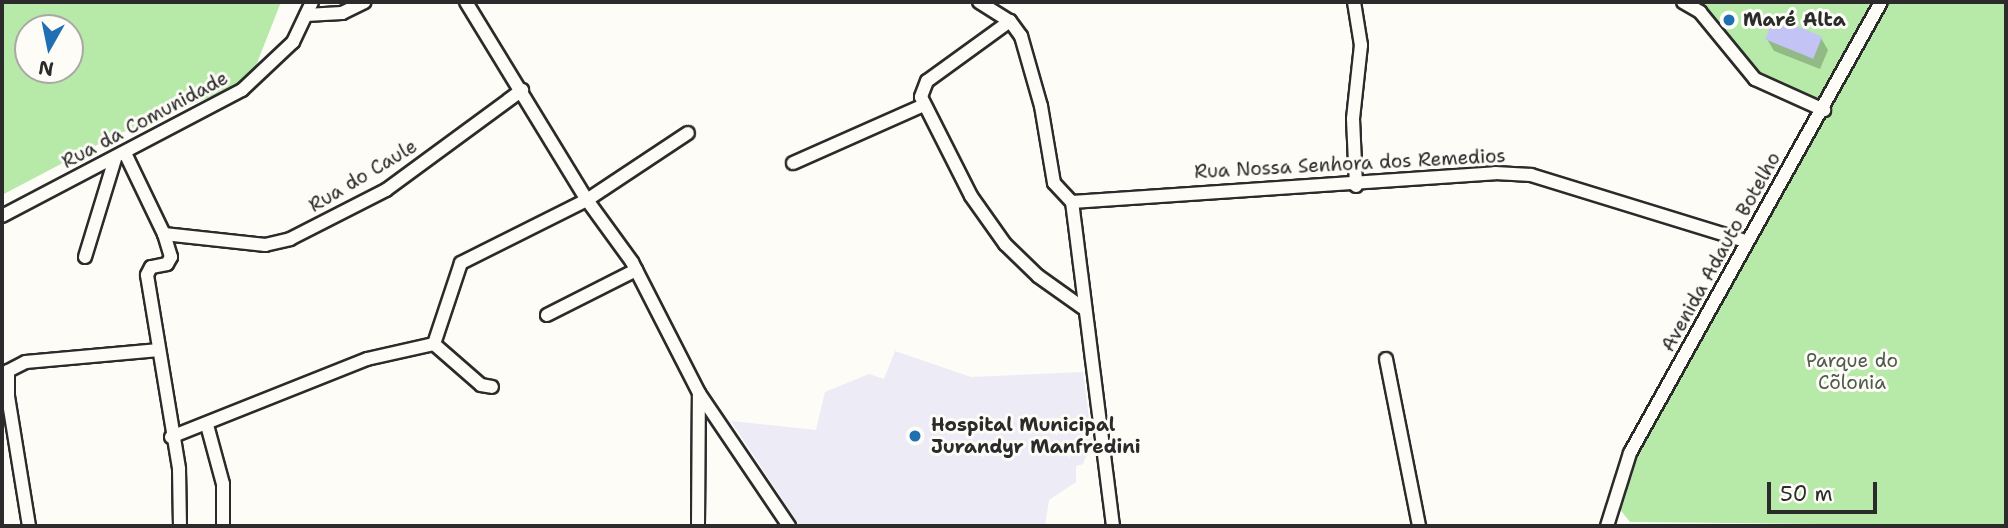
<!DOCTYPE html>
<meta charset="utf-8">
<style>
body{margin:0}
#map{position:relative;width:2008px;height:528px;overflow:hidden;background:#fdfcf7;font-family:"Shantell Sans",sans-serif}
div>[style]{position:absolute}
[style*='--x']{left:calc(var(--x)*1px);top:calc(var(--y)*1px);width:calc(var(--w)*1px);rotate:calc(var(--a)*1deg)}
.built>*{inset:0;background:#ecebf6}
.green>*{inset:0;background:#b7e9a9}
.shadow>*{inset:0;background:#0003}
.building>*{inset:0;background:#c4c3f5;transform-origin:0 0}
.roads{filter:drop-shadow(2px 0 #2b2b2b) drop-shadow(-2px 0 #2b2b2b) drop-shadow(0 2px #2b2b2b) drop-shadow(0 -2px #2b2b2b)}
.street>*{height:12px;margin:-6px;padding:0 6px;transform-origin:6px;border-radius:6px;background:#fdfcf7}
.dots>*{width:19px;height:19px;translate:-50% -50%;box-sizing:border-box;border:4px solid #fdfcf7;border-radius:50%}
span{translate:-50% -50%;white-space:nowrap;text-align:center;line-height:1.15;-webkit-text-stroke:6px #fdfcf7;paint-order:stroke}
.poi-label{font-size:19px;color:#2b2b2b;font-weight:700}
.left{translate:0 -50%;text-align:left}
.street-label{font-size:19px;color:#2b2b2b}
.park-label{font-size:19px;color:#4e5a4a}
.frame{position:absolute;inset:0;border:4px solid #2b2b2b;pointer-events:none}
.north{position:absolute;left:14px;top:14px;width:70px;height:70px;box-sizing:border-box;background:#fdfcf7;border:2px solid #a9a8a5;border-radius:50%;rotate:189deg;font-size:19px;font-weight:700;line-height:28px;text-align:center;color:#2b2b2b}
.north::after{content:'';display:block;margin:auto;width:24px;height:32px;background:#1f6fb2;clip-path:polygon(50% 0,100% 100%,50% 72%,0 100%)}
.scale{position:absolute;left:1767px;top:482px;width:110px;height:32px;box-sizing:border-box;border:4px solid #2b2b2b;border-top:0;padding-left:9px;font-size:21px;line-height:24px;white-space:nowrap;color:#2b2b2b;-webkit-text-stroke:5px #fdfcf7;paint-order:stroke}
</style>
<div id="map">
<div class="built">
<i style="clip-path:polygon(895px 351px,971px 377px,1083px 372px,1092px 441px,1083px 464px,1076px 466px,1076px 482px,1049px 500px,1045px 526px,800px 526px,731px 421px,816px 430px,825px 392px,869px 374px,884px 379px)"></i>
</div>
<div class="green">
<i style="clip-path:polygon(evenodd,2px 2px,281px 2px,250px 81px,116px 135px,2px 195px,2px 2px,28px 28px,70px 28px,70px 70px,28px 70px,28px 28px)"></i>
<i style="clip-path:polygon(1704px 2px,1878px 2px,1823px 108px,1757px 77px,1701px 12px)"></i>
<i style="clip-path:polygon(1882px 2px,2006px 2px,2006px 526px,1630px 522px,1614px 502px,1636px 451px)"></i>
</div>
<div class="shadow">
<i style="clip-path:polygon(1821px 38px,1828px 50px,1820px 69px,1774px 51px,1767px 39px)"></i>
</div>
<div class="building">
<i style="left:1774px;top:17px;width:52px;height:24px;rotate:22deg"></i>
</div>
<div class="roads">
<div class="street">
<i style="--x:466;--y:2;--w:232;--a:58.6"></i>
<i style="--x:587;--y:200;--w:77;--a:54"></i>
<i style="--x:632;--y:262;--w:147;--a:62.9"></i>
<i style="--x:699;--y:393;--w:161;--a:55.9"></i>
<i style="--x:979;--y:2;--w:36;--a:32"></i>
<i style="--x:1010;--y:21;--w:19;--a:54"></i>
<i style="--x:1021;--y:36;--w:73;--a:74.1"></i>
<i style="--x:1041;--y:106;--w:78;--a:80.4"></i>
<i style="--x:1054;--y:183;--w:26;--a:47"></i>
<i style="--x:1354;--y:2;--w:44;--a:80.8"></i>
<i style="--x:1361;--y:45;--w:74;--a:96.2"></i>
<i style="--x:1353;--y:119;--w:67;--a:87.4"></i>
<i style="--x:1683;--y:2;--w:20;--a:30"></i>
<i style="--x:1700;--y:12;--w:87;--a:50.6"></i>
<i style="--x:1755;--y:79;--w:76;--a:24.2"></i>
<i style="--x:306;--y:15;--w:36;--a:-3"></i>
<i style="--x:342;--y:13;--w:25;--a:-26"></i>
<i style="--x:1010;--y:21;--w:102;--a:144.1"></i>
<i style="--x:927;--y:81;--w:17;--a:111"></i>
<i style="--x:921;--y:97;--w:111;--a:63.2"></i>
<i style="--x:971;--y:196;--w:59;--a:54.7"></i>
<i style="--x:1005;--y:244;--w:46;--a:44.1"></i>
<i style="--x:1038;--y:276;--w:55;--a:35.4"></i>
<i style="--x:125;--y:153;--w:90;--a:64.3"></i>
<i style="--x:164;--y:234;--w:24;--a:73"></i>
<i style="--x:171;--y:257;--w:8;--a:120"></i>
<i style="--x:167;--y:264;--w:16;--a:169"></i>
<i style="--x:151;--y:267;--w:9;--a:117"></i>
<i style="--x:147;--y:275;--w:197;--a:80.6"></i>
<i style="--x:179;--y:469;--w:57;--a:89"></i>
<i style="--x:793;--y:163;--w:143;--a:-23.9"></i>
<i style="--x:2;--y:216;--w:271;--a:-27.7"></i>
<i style="--x:242;--y:90;--w:70;--a:-43.3"></i>
<i style="--x:293;--y:42;--w:44;--a:-64.6"></i>
<i style="--x:164;--y:234;--w:102;--a:6.2"></i>
<i style="--x:265;--y:245;--w:26;--a:-13"></i>
<i style="--x:290;--y:239;--w:108;--a:-27"></i>
<i style="--x:386;--y:190;--w:169;--a:-36.3"></i>
<i style="--x:85;--y:257;--w:102;--a:-73"></i>
<i style="--x:547;--y:315;--w:100;--a:-26.8"></i>
<i style="--x:434;--y:344;--w:62;--a:41.1"></i>
<i style="--x:481;--y:385;--w:11;--a:10"></i>
<i style="--x:1386;--y:359;--w:170;--a:78.8"></i>
<i style="--x:207;--y:425;--w:61;--a:74.8"></i>
<i style="--x:223;--y:484;--w:42;--a:90"></i>
<i style="--x:171;--y:437;--w:211;--a:-21.7"></i>
<i style="--x:367;--y:359;--w:69;--a:-12.6"></i>
<i style="--x:434;--y:344;--w:85;--a:-71.6"></i>
<i style="--x:461;--y:263;--w:141;--a:-26.6"></i>
<i style="--x:587;--y:200;--w:121;--a:-33.6"></i>
<i style="--x:29;--y:526;--w:131;--a:-99.2"></i>
<i style="--x:8;--y:397;--w:26;--a:-90"></i>
<i style="--x:8;--y:371;--w:20;--a:-27"></i>
<i style="--x:26;--y:362;--w:133;--a:-5.2"></i>
<i style="--x:698;--y:526;--w:133;--a:-89.6"></i>
<i style="--x:1113;--y:526;--w:327;--a:-97.2"></i>
<i style="--x:1072;--y:202;--w:424;--a:-3.9"></i>
<i style="--x:1495;--y:173;--w:36;--a:3"></i>
<i style="--x:1531;--y:175;--w:225;--a:17.1"></i>
<i style="--x:1607;--y:526;--w:77;--a:-72.5"></i>
<i style="--x:1630;--y:453;--w:516;--a:-60.9"></i>
</div>
</div>
<div class="dots">
<i style="left:1729px;top:20px;background:#1f6fb2"></i>
<i style="left:915px;top:436px;background:#1f6fb2"></i>
</div>
<div class="poi-label">
<span class="left" style="left:1743px;top:20px">Maré Alta</span>
<span class="left" style="left:931px;top:436px">Hospital Municipal<br>Jurandyr Manfredini</span>
</div>
<div class="street-label">
<span style="left:145px;top:120px;rotate:-28deg">Rua da Comunidade</span>
<span style="left:1350px;top:164px;rotate:-3deg">Rua Nossa Senhora dos Remedios</span>
<span style="left:363px;top:176px;rotate:-31deg">Rua do Caule</span>
<span style="left:1721px;top:252px;rotate:-61deg">Avenida Adauto Botelho</span>
</div>
<div class="park-label">
<span style="left:1852px;top:372px">Parque do<br>Cõlonia</span>
</div>
<div class="frame"></div>
<div class="north">N</div>
<div class="scale">50 m</div>
</div>
